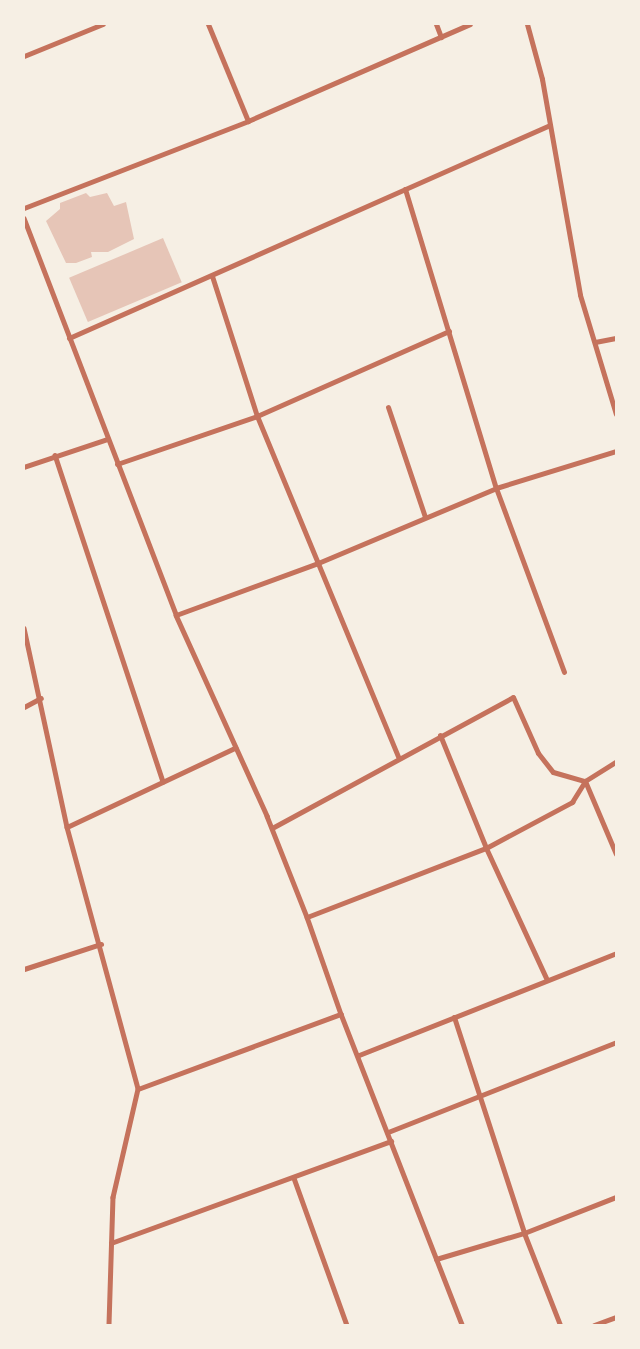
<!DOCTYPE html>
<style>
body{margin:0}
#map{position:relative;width:640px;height:1349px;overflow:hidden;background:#f6efe4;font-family:"Golos Text",sans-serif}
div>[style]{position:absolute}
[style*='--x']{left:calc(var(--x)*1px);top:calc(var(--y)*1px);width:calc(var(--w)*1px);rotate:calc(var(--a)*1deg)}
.building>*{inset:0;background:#e6c5b7;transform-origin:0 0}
.pedestrian>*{height:4.5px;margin:-2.25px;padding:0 2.25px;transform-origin:2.25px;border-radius:2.25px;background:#c5725c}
.minor>*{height:5px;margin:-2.5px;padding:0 2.5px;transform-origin:2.5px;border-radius:2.5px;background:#c5725c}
span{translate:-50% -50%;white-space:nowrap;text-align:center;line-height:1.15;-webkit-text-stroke:4px #f6efe4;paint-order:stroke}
.frame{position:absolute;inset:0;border:25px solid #f6efe4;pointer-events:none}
</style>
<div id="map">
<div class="building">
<i style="clip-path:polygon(86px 193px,90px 197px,107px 193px,114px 206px,126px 202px,134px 239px,108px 252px,91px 252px,92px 257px,76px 263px,66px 263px,46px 221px,60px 209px,60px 203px)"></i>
<i style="left:163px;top:238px;width:48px;height:102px;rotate:67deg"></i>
</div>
<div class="pedestrian">
<i style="--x:24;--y:218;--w:425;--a:69"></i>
<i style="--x:176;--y:615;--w:221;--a:65.6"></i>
<i style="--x:267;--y:816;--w:109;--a:68.4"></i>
<i style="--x:307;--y:917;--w:103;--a:70.7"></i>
<i style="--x:341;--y:1014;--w:334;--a:68.7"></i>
<i style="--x:55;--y:455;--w:344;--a:71.7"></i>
<i style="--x:24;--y:467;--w:88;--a:-18.6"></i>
<i style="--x:24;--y:628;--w:204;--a:77.8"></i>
<i style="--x:67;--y:827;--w:271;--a:74.8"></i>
<i style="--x:138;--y:1089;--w:111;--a:103"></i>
<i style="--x:113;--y:1197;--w:128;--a:91.8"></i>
<i style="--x:67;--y:827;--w:186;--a:-25.2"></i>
<i style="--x:138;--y:1089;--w:216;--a:-20.3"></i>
<i style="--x:294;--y:1178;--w:156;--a:70.2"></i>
<i style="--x:111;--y:1243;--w:298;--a:-20"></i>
</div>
<div class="minor">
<i style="--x:208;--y:24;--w:105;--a:67.6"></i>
<i style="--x:436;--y:24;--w:14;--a:69"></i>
<i style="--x:527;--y:24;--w:57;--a:74.7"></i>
<i style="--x:542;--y:79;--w:219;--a:80"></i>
<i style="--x:580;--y:295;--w:124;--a:73.2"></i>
<i style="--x:24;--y:56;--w:85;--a:-22.1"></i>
<i style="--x:405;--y:189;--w:313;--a:73.1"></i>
<i style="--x:496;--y:488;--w:196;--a:69.7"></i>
<i style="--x:24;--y:208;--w:240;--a:-21.2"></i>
<i style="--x:248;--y:121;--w:242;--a:-23.6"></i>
<i style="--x:212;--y:276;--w:147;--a:72.2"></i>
<i style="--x:257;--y:416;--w:369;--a:67.5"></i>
<i style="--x:69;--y:338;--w:526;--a:-23.89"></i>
<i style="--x:595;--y:342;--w:21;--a:-11"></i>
<i style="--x:388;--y:407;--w:116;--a:71.4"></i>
<i style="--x:117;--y:464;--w:148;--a:-18.9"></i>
<i style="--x:257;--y:416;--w:210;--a:-23.9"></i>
<i style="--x:176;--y:615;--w:151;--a:-20.1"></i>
<i style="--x:318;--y:563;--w:193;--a:-22.8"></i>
<i style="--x:496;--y:488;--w:126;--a:-17.1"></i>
<i style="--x:24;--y:707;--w:19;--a:-28"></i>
<i style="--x:440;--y:735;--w:122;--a:67.8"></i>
<i style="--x:486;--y:848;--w:145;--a:65.2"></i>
<i style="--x:272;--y:828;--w:274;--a:-28.5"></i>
<i style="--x:513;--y:697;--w:61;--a:65.9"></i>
<i style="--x:538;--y:753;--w:24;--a:52"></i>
<i style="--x:553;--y:772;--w:33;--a:16"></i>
<i style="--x:585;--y:781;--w:79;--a:67"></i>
<i style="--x:307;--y:917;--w:192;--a:-21.1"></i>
<i style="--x:486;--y:848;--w:98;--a:-28.1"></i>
<i style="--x:572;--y:802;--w:25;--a:-58"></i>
<i style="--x:585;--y:781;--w:36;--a:-32"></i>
<i style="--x:24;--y:969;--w:81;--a:-18"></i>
<i style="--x:454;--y:1017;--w:227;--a:72"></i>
<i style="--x:524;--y:1233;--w:99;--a:68.6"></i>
<i style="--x:359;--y:1055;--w:277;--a:-21.6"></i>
<i style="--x:388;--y:1132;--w:245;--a:-21.5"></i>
<i style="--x:436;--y:1259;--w:92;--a:-16.5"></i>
<i style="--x:524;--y:1233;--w:99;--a:-21.4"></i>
<i style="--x:594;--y:1325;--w:23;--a:-20"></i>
</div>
<div class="frame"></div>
</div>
